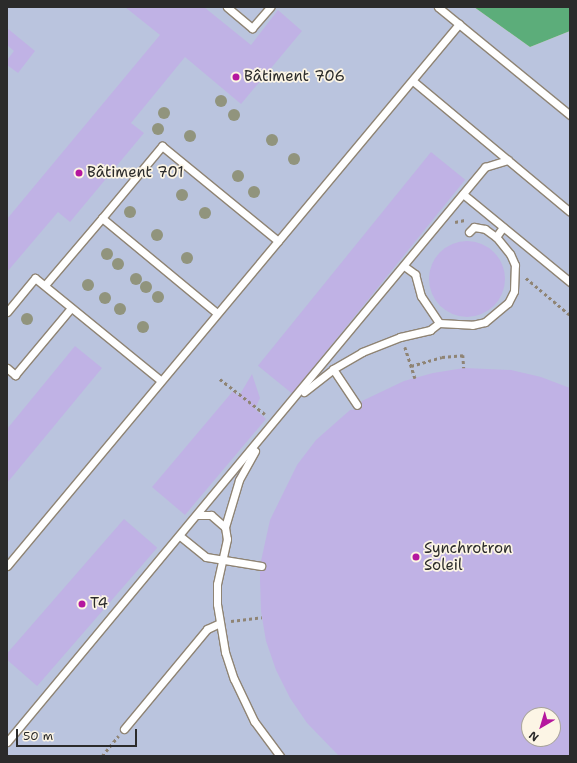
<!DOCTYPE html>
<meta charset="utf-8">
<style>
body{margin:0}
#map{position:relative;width:577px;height:763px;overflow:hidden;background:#f3dcbd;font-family:"Shantell Sans",sans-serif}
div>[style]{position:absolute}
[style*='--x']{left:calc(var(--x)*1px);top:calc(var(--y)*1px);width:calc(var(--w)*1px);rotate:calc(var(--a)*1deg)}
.industrial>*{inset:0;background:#bac4de}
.forest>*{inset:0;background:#5cad7a}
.building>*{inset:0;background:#c0b2e5;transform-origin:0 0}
.round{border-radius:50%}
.path>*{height:2.5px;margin-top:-1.25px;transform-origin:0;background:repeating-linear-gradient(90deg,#8f8474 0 3px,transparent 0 6px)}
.roads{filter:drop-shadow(1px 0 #8f8474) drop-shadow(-1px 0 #8f8474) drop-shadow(0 1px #8f8474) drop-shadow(0 -1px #8f8474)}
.lane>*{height:7px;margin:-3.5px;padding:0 3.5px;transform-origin:3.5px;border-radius:3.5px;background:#fff}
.trees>*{width:12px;height:12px;margin:-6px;border-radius:50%;background:#91947d}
.dots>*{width:11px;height:11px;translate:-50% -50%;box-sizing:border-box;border:2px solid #fcf5e5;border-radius:50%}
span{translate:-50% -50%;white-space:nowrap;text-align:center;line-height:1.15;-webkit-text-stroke:3.5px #fcf5e5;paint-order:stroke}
.poi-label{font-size:15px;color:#2b2b2b}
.left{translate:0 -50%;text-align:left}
.frame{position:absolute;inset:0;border:8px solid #2b2b2b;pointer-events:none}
.north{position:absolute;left:521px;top:707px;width:40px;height:40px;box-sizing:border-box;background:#fcf5e5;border:1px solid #a8a49b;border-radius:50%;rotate:218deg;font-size:11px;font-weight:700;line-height:16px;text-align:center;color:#2b2b2b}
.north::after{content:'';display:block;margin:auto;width:14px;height:18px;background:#b5179e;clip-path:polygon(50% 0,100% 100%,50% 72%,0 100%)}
.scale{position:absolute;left:16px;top:729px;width:121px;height:18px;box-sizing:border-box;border:2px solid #2b2b2b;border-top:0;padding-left:5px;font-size:12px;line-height:14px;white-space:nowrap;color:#2b2b2b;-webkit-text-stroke:3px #fcf5e5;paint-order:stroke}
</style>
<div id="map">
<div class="industrial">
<i style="clip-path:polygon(evenodd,7px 7px,474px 7px,530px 47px,570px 31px,570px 756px,7px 756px,7px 7px,529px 715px,553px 715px,553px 739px,529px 739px,529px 715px)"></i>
</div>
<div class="forest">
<i style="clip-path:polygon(474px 7px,570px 7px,570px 31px,530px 47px)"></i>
</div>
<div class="building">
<i style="clip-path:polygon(125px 7px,204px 7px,251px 45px,278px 10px,302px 31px,241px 104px,185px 57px,131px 123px,144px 133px,70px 222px,58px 212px,7px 272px,7px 219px,160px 35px)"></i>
<i style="clip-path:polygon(7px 28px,35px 51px,18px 73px,7px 65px,7px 60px,14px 51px,7px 45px)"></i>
<i style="left:431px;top:152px;width:44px;height:275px;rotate:39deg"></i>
<i class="round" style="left:429px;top:241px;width:76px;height:76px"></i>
<i style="clip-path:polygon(75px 346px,102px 368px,7px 483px,7px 429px)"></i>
<i style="clip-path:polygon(evenodd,464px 368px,511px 370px,541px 377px,570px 388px,570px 756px,339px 756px,307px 723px,290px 698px,276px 670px,266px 641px,261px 611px,260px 580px,260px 571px,266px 567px,261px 561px,270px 520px,297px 465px,316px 440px,350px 410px,359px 409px,362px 401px,404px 381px,433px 373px,464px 368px,529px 715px,553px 715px,553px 739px,529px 739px,529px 715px)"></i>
<i style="clip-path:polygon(252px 374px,260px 398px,255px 409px,266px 419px,185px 515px,152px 487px,233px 391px,239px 396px)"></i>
<i style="left:124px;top:519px;width:44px;height:183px;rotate:41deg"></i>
</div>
<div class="path">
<i style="--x:455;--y:222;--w:10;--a:-11"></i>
<i style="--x:526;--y:278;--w:57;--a:40.1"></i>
<i style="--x:405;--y:347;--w:33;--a:72"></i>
<i style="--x:411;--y:366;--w:32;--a:-16"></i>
<i style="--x:442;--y:357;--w:21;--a:-5"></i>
<i style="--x:463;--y:355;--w:13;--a:86"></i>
<i style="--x:220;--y:379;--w:57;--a:37.9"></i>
<i style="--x:231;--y:621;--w:31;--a:-7"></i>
<i style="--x:102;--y:756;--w:26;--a:-51"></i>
</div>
<div class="roads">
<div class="lane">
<i style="--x:227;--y:7;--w:33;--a:40"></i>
<i style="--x:252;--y:28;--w:28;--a:-49"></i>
<i style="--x:438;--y:7;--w:171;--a:39.3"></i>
<i style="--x:413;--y:81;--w:204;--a:39.8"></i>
<i style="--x:463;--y:194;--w:139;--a:39.4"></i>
<i style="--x:102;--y:218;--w:94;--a:-50.2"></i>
<i style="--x:162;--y:146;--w:150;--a:39.3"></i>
<i style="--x:469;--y:232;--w:7;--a:-45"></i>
<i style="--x:474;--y:227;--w:11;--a:10"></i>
<i style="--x:485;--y:229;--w:14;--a:36"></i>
<i style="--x:404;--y:266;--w:14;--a:36"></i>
<i style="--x:415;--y:274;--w:23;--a:75"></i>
<i style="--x:421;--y:296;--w:32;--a:56"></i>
<i style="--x:439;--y:323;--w:33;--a:3"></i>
<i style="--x:472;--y:325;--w:13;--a:-13"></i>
<i style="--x:485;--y:322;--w:30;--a:-40"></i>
<i style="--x:508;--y:303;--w:13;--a:-63"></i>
<i style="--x:514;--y:291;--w:26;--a:-88"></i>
<i style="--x:515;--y:265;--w:12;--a:-114"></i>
<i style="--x:510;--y:254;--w:22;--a:-129"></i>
<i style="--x:496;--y:237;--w:12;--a:-55"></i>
<i style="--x:45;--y:285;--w:88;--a:-49.6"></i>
<i style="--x:102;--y:218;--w:149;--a:39.6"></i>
<i style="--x:7;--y:312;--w:44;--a:-50.5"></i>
<i style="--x:35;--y:278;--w:161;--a:39.2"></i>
<i style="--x:7;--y:368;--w:11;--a:41"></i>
<i style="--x:15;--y:375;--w:87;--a:-50.1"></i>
<i style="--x:333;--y:369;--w:43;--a:56.3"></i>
<i style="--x:304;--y:392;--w:37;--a:-38"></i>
<i style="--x:333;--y:369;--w:34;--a:-30"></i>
<i style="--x:362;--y:352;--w:41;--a:-21.5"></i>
<i style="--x:400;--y:337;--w:31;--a:-13"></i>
<i style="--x:430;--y:330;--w:11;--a:-38"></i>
<i style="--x:255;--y:451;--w:33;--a:119"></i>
<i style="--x:239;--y:480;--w:49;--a:106.6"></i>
<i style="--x:225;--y:527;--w:12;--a:81"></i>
<i style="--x:227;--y:539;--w:46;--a:102.5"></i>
<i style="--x:217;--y:584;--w:20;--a:90"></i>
<i style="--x:217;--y:604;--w:49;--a:80.5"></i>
<i style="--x:225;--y:652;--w:28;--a:72"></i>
<i style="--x:234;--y:679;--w:47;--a:64.5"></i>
<i style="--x:254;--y:721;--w:44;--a:53.4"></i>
<i style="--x:197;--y:515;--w:14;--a:0"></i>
<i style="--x:211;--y:515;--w:18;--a:41"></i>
<i style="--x:180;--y:536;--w:33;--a:39"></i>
<i style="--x:206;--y:557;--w:56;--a:9.3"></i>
<i style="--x:7;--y:566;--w:706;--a:-50.17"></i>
<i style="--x:124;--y:729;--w:130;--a:-50.3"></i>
<i style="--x:207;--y:629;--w:14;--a:-25"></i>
<i style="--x:7;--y:742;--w:748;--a:-50.26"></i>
<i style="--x:485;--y:167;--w:24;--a:-17"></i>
</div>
</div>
<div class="trees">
<i style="left:221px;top:101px"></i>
<i style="left:164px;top:113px"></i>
<i style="left:234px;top:115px"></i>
<i style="left:158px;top:129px"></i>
<i style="left:190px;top:136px"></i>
<i style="left:272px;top:140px"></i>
<i style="left:294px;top:159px"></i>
<i style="left:238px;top:176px"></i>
<i style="left:254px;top:192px"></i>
<i style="left:182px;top:195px"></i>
<i style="left:130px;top:212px"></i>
<i style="left:205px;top:213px"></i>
<i style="left:157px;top:235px"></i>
<i style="left:107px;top:254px"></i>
<i style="left:187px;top:258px"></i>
<i style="left:118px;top:264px"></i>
<i style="left:136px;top:279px"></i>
<i style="left:88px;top:285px"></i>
<i style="left:146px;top:287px"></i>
<i style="left:158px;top:297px"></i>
<i style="left:105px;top:298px"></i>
<i style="left:120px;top:309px"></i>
<i style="left:27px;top:319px"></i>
<i style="left:143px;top:327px"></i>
</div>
<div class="dots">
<i style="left:236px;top:77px;background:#b5179e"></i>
<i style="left:79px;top:173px;background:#b5179e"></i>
<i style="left:416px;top:557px;background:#b5179e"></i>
<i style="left:82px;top:604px;background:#b5179e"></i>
</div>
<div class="poi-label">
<span class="left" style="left:244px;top:77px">Bâtiment 706</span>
<span class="left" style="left:87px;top:173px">Bâtiment 701</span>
<span class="left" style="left:424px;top:557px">Synchrotron<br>Soleil</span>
<span class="left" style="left:90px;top:604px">T4</span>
</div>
<div class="frame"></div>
<div class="north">N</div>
<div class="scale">50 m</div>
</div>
